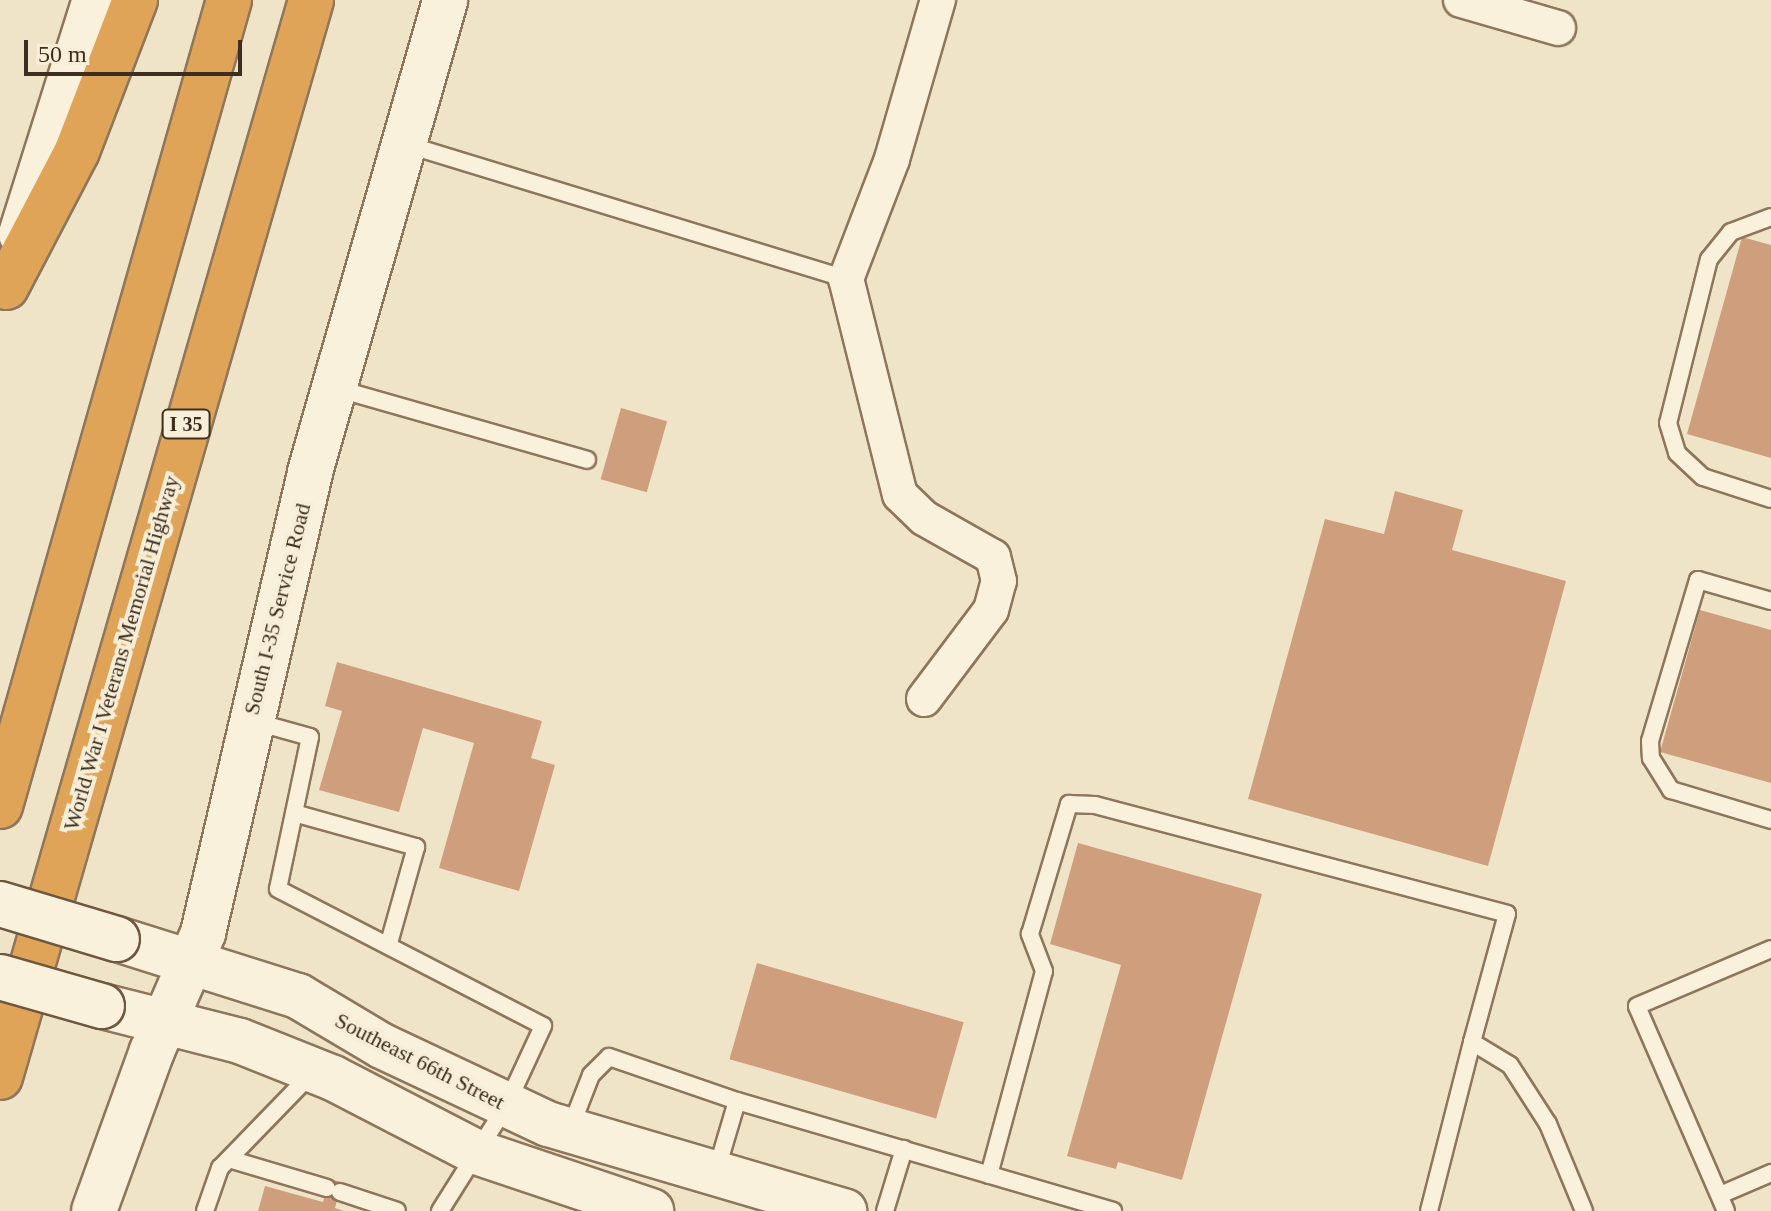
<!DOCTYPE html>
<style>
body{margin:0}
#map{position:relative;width:1771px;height:1211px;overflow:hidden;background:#f0e4c8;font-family:"Times New Roman",serif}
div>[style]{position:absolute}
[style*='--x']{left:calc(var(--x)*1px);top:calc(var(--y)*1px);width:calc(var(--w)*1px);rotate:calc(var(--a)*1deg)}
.building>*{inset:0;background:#cf9f7d;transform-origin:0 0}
.roads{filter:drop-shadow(2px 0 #8d765c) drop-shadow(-2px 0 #8d765c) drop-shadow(0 2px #8d765c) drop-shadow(0 -2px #8d765c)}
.service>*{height:16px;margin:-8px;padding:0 8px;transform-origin:8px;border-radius:8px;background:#faf1dc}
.minor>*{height:34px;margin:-17px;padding:0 17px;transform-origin:17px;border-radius:17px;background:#faf1dc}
.secondary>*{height:44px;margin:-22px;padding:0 22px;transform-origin:22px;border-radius:22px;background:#faf1dc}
.motorway>*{height:44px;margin:-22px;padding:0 22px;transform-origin:22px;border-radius:22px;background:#e0a458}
.bridges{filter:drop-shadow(2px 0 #6f573f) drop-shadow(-2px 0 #6f573f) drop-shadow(0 2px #6f573f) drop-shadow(0 -2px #6f573f)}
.secondary-bridge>*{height:44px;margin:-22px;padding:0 22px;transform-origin:22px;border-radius:22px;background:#faf1dc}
span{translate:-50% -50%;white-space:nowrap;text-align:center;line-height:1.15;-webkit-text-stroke:8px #f7eed8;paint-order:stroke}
.shield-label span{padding:2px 6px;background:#f7eed8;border:2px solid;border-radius:6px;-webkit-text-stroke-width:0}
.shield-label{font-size:20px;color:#3d2e20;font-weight:700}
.street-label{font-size:22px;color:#3d2e20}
.scale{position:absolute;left:24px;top:40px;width:218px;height:36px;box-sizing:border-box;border:4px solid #3d2e20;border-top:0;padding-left:10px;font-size:24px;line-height:28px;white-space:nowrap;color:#3d2e20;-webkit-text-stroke:6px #f7eed8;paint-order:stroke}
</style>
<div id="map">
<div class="building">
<i style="clip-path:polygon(1742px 237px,1771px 245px,1771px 458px,1687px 434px)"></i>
<i style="left:621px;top:408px;width:48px;height:74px;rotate:16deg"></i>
<i style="clip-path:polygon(1395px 491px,1463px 510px,1452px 550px,1566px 581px,1488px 866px,1248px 799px,1325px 519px,1384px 534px)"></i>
<i style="clip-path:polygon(1700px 610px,1771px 630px,1771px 783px,1660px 752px)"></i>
<i style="clip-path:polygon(337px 662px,542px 721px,531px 758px,555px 765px,519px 891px,439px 868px,474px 743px,423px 728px,399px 812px,319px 790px,342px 711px,325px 706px)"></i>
<i style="clip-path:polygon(1078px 843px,1262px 894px,1182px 1180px,1118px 1162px,1116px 1169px,1067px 1156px,1121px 965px,1050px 944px)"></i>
<i style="left:757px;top:963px;width:215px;height:100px;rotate:16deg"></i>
<i style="clip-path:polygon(329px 1179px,342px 1182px,335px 1208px,344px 1211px,258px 1211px,265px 1186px,323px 1202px)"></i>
</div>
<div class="roads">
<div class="service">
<i style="--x:405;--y:144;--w:461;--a:17"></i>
<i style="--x:1771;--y:217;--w:43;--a:159.4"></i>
<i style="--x:1731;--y:232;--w:35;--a:129"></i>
<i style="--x:1709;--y:259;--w:169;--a:104"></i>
<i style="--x:1668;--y:423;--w:31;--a:73"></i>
<i style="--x:1677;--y:453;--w:35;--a:43"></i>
<i style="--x:1703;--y:477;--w:71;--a:17.9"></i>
<i style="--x:335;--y:388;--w:262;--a:15.9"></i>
<i style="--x:1771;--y:601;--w:76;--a:-164"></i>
<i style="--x:1698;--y:580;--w:168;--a:106.6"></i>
<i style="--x:1650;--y:741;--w:17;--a:87"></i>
<i style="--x:1651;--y:758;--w:38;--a:58"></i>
<i style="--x:1671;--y:790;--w:104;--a:16.7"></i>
<i style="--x:256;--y:722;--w:56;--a:15.5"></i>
<i style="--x:310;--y:737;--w:155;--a:101.9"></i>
<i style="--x:278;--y:889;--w:298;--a:27.3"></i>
<i style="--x:543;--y:1026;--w:88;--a:114.8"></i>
<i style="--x:506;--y:1106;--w:124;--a:122.2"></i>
<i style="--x:294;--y:813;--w:127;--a:15.6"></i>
<i style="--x:416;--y:847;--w:100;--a:105.7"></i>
<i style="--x:570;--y:1129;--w:58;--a:-68.7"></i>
<i style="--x:591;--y:1075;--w:25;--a:-45"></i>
<i style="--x:609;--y:1057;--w:135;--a:19"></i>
<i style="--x:737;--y:1101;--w:392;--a:16.3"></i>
<i style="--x:229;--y:1159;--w:102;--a:16.5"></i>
<i style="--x:716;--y:1172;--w:74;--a:-73.5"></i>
<i style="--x:989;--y:1175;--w:211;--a:-74.9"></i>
<i style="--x:1044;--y:971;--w:40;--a:-111"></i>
<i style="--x:1030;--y:934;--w:136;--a:-73.3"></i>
<i style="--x:1069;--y:804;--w:26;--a:2"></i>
<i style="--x:1095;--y:805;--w:426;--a:14.8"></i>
<i style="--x:1507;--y:914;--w:133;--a:105.3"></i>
<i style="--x:1472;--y:1042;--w:44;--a:31.2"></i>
<i style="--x:1510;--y:1065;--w:70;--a:57.2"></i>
<i style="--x:1548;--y:1124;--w:94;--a:67.5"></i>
<i style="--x:340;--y:1192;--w:60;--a:18.4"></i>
<i style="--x:1720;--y:1195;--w:56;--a:-23.3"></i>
<i style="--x:205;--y:1211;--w:46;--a:-70.8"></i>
<i style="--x:220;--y:1168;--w:132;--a:-45.9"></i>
<i style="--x:885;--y:1211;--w:65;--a:-73"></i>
<i style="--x:1429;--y:1211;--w:174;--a:-75.7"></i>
<i style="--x:1726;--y:1211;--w:223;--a:-113.5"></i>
<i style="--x:1637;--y:1006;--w:146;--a:-23"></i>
</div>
<div class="minor">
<i style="--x:1461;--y:0;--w:101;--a:16.1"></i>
<i style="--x:924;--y:699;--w:111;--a:-53"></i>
<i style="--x:991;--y:610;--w:30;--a:-75"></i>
<i style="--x:999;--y:581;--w:25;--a:-104"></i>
<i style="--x:993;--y:557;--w:79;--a:-150.5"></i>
<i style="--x:924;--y:518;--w:33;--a:-136"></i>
<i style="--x:900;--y:495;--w:223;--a:-104"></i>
<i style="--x:846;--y:279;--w:129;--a:-69"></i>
<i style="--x:892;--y:159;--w:166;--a:-73.9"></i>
</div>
<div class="secondary">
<i style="--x:21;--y:234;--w:245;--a:-72.5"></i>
<i style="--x:117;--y:939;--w:190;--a:17.5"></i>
<i style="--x:298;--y:996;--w:98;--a:30.8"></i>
<i style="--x:382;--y:1046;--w:183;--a:25.2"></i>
<i style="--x:548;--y:1124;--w:309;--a:16.4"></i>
<i style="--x:102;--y:1006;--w:142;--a:14.2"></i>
<i style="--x:240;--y:1041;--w:100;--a:21.7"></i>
<i style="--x:333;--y:1078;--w:161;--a:27.4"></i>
<i style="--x:476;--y:1152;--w:185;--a:18.6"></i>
<i style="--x:94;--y:1211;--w:170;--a:-70.1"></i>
<i style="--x:152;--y:1051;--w:129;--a:-66.6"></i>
<i style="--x:203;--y:933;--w:473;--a:-76.9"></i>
<i style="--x:310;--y:472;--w:491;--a:-74"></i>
</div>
<div class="motorway">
<i style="--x:6;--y:287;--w:153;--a:-62.4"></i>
<i style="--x:77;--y:151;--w:162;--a:-69"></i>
<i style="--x:0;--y:806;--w:838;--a:-74.14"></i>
<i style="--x:0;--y:1077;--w:1121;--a:-73.89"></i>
</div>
</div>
<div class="bridges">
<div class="secondary-bridge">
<i style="--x:0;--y:904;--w:122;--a:16.7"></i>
<i style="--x:0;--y:977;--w:106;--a:15.9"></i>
</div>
</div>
<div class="shield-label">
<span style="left:186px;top:424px">I 35</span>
</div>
<div class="street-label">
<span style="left:277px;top:609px;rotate:-76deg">South I-35 Service Road</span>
<span style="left:121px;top:653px;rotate:-74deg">World War I Veterans Memorial Highway</span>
<span style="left:420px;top:1061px;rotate:27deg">Southeast 66th Street</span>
</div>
<div class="scale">50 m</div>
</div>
